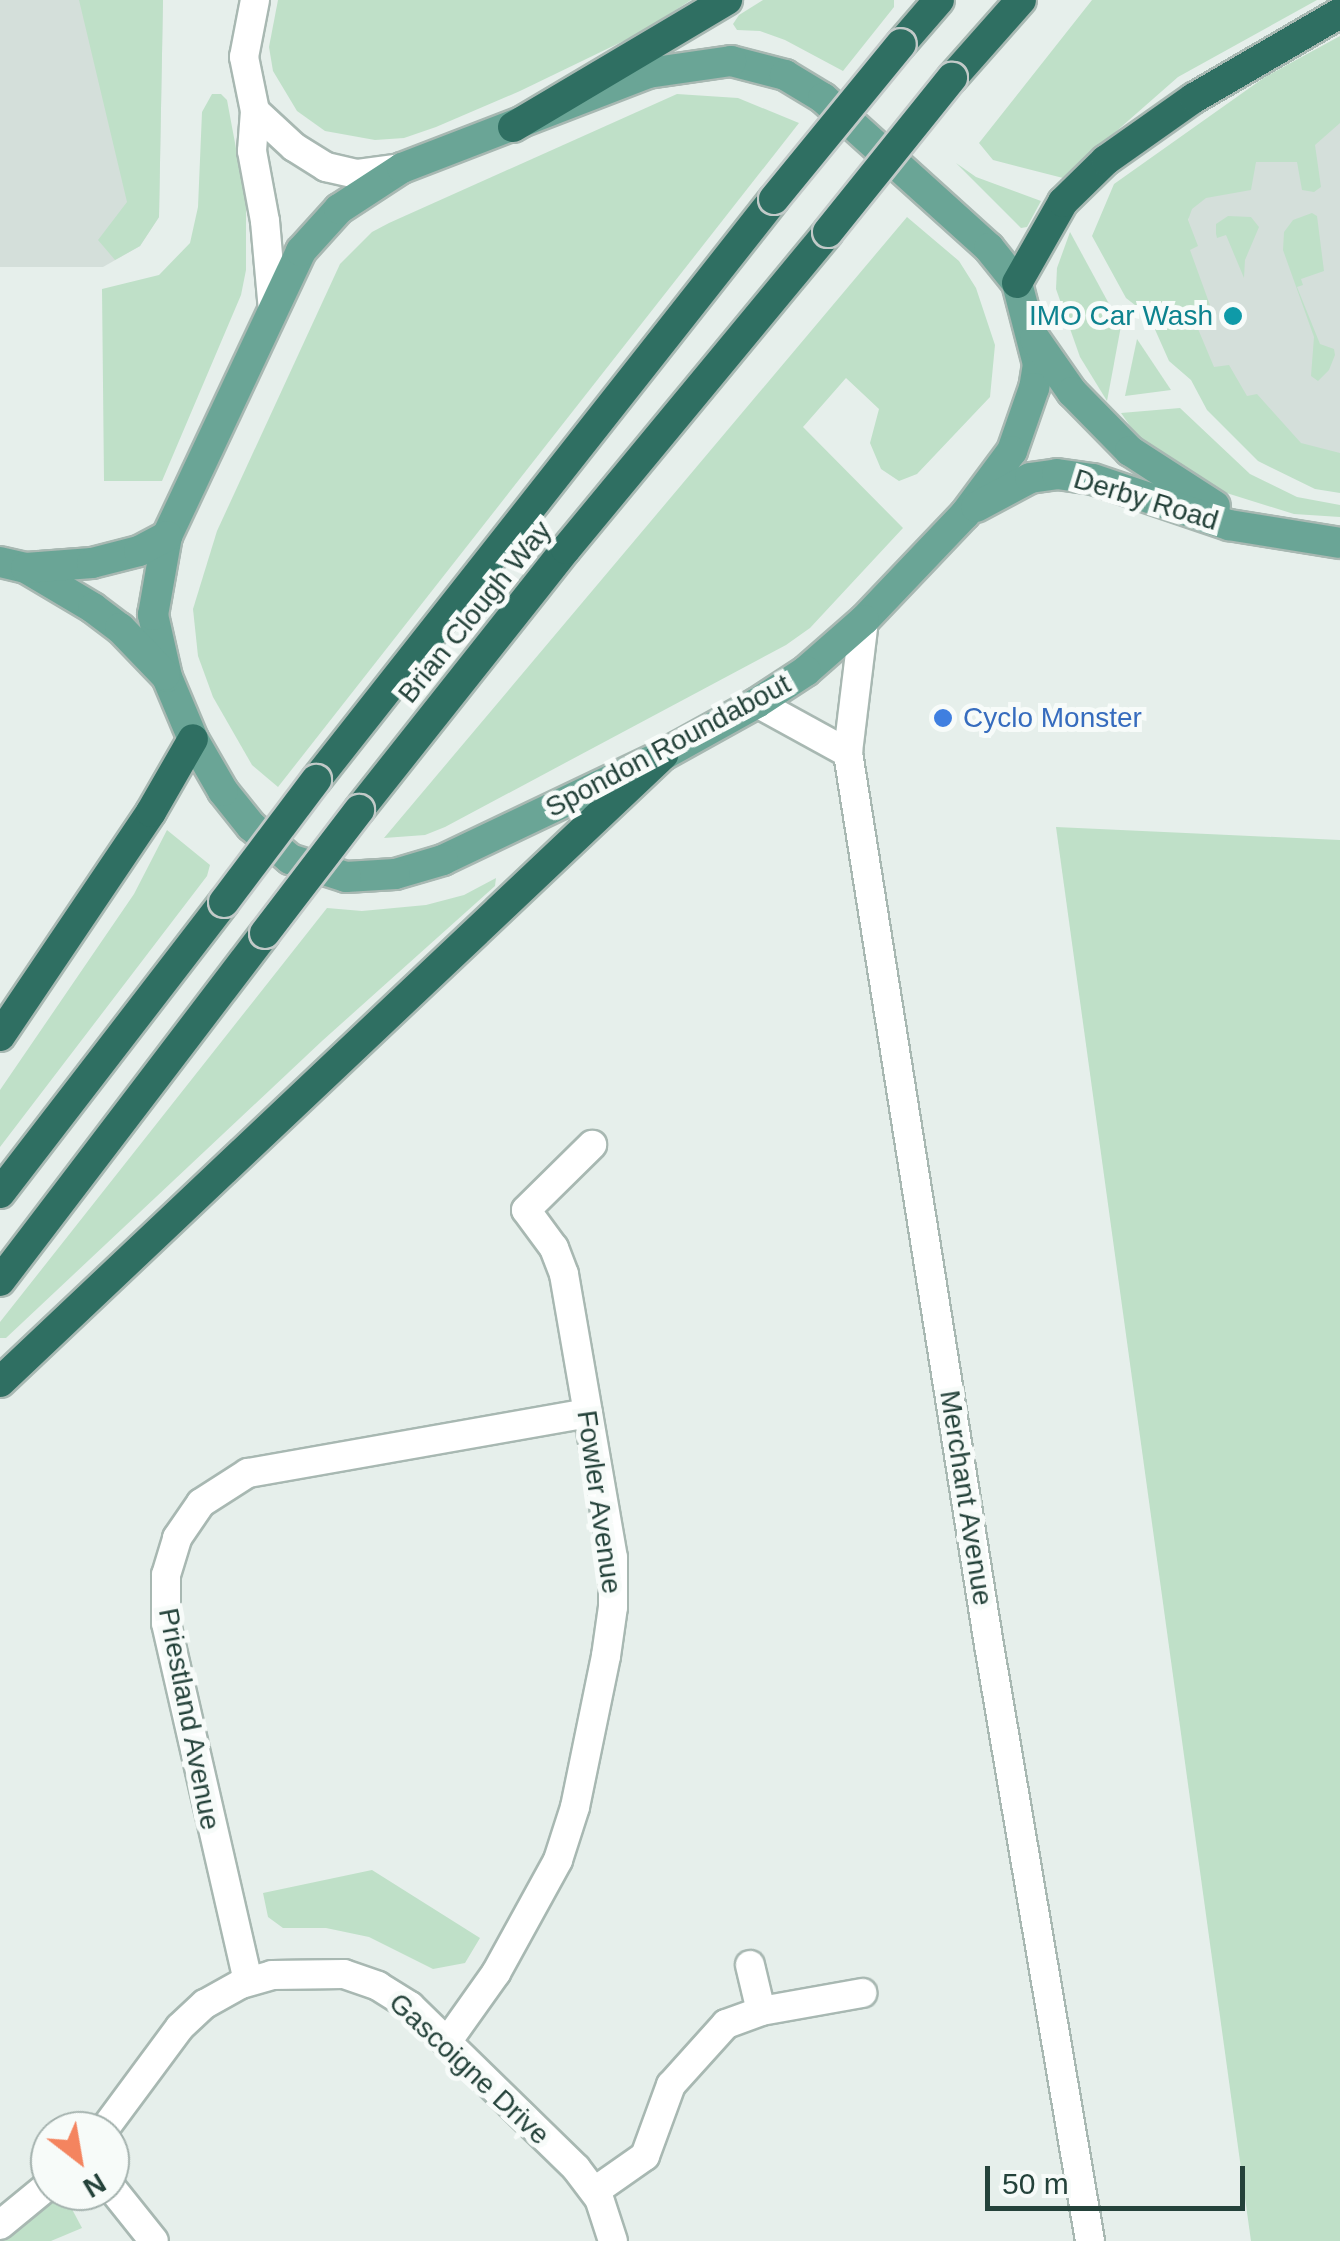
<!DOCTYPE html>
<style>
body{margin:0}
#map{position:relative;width:1340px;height:2241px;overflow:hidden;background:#e6efeb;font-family:Arial,sans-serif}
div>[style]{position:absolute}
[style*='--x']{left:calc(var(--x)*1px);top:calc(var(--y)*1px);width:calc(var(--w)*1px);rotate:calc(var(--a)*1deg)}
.built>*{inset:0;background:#d4dfda}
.green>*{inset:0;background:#bfe0c8}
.roads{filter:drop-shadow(2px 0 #a8b8b2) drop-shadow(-2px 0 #a8b8b2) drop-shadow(0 2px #a8b8b2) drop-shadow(0 -2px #a8b8b2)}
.street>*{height:28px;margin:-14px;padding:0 14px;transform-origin:14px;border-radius:14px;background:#fff}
.primary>*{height:30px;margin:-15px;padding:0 15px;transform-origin:15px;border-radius:15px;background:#6aa596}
.highway>*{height:30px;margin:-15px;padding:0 15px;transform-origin:15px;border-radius:15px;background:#2f6f62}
.bridges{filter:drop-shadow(2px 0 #c2cac8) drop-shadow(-2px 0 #c2cac8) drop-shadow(0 2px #c2cac8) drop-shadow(0 -2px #c2cac8)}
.highway-bridge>*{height:30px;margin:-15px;padding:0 15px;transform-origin:15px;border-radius:15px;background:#2f6f62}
.dots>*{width:28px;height:28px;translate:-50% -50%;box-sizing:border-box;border:5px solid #f7fbf9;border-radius:50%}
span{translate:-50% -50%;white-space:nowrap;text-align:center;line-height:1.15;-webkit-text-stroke:10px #f7fbf9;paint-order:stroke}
.culture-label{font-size:28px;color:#0d838f}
.right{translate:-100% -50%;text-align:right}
.street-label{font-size:28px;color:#24423a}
.shop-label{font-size:28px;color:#366cbe}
.left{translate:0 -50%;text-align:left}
.north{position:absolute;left:30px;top:2111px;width:100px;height:100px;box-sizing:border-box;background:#f7fbf9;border:2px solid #a3b1ad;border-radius:50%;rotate:149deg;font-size:28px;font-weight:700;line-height:40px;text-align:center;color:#24423a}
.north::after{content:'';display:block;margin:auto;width:35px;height:45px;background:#f4845f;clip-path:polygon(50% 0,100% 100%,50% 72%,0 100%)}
.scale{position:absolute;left:985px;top:2166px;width:260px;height:45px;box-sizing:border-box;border:5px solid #24423a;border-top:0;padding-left:12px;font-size:30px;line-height:35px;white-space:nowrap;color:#24423a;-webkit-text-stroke:8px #f7fbf9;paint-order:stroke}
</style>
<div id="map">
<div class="built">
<i style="clip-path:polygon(0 0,163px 0,159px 217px,140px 246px,103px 267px,0 267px)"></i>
<i style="clip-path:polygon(1340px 91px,1340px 480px,1166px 342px,1195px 182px)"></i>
</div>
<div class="green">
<i style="clip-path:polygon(79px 0,163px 0,159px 217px,140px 246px,115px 260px,98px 240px,127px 202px)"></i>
<i style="clip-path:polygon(278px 0,691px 0,640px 33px,520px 91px,436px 127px,404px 138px,375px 140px,325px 131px,297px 111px,273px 71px,269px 47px)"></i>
<i style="clip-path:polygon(763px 0,894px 0,894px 7px,843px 71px,785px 40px,760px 31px,737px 30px,733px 24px,739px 15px)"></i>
<i style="clip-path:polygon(1092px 0,1317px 0,1178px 77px,1063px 178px,993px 160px,979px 143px)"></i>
<i style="clip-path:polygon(1340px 36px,1340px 123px,1315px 145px,1321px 187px,1314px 192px,1302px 190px,1297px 162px,1256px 162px,1251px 190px,1206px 198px,1192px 209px,1188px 220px,1198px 246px,1190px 250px,1211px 308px,1193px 317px,1214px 367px,1229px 365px,1247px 396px,1257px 394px,1301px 443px,1340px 453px,1340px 493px,1315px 489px,1258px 461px,1207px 410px,1191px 380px,1169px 361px,1149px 316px,1126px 298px,1092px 236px,1114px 184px,1265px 77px)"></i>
<i style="clip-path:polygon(212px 94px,221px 94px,227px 100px,246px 202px,246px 270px,241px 295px,162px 481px,104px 481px,102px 289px,159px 275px,190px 243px,198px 207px,202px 112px)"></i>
<i style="clip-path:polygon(677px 94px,738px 98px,799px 123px,278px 787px,252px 765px,213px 697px,198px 656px,193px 609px,217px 531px,340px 264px,372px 232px,389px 223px)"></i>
<i style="clip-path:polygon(956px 163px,976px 177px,1041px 201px,1027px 227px,1021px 228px)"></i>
<i style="clip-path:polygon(1312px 213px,1317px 216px,1324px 271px,1301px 279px,1303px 285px,1297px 287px,1320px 344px,1334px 349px,1335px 355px,1329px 370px,1318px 381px,1311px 376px,1314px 337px,1283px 250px,1284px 232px,1293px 220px)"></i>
<i style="clip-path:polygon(1228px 216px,1251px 217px,1259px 227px,1245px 260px,1244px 278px,1226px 235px,1217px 238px,1216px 234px,1216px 224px)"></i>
<i style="clip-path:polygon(907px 217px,959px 261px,976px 288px,995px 345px,990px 397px,917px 474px,899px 481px,881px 469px,870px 443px,879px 409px,846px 378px,803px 427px,903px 528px,810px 628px,786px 645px,445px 827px,425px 835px,384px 838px)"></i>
<i style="clip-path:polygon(1070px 232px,1121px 326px,1107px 401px,1080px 357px,1056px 289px,1057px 268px)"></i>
<i style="clip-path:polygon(1137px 339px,1171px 390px,1125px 396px)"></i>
<i style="clip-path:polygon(1180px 408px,1250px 474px,1297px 497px,1340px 505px,1340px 517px,1294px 514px,1217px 490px,1164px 459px,1135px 433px,1121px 413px)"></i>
<i style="clip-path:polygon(1056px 827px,1340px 840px,1340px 2241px,1251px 2241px)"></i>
<i style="clip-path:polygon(167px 830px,210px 865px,207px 876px,0 1147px,0 1090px,134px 894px)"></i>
<i style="clip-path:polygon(496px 878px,495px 886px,322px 1041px,6px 1338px,0 1338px,0 1322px,327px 908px,362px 911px,426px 905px,464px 895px)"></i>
<i style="clip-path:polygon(372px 1870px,480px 1938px,465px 1963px,433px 1969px,369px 1937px,326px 1928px,283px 1928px,268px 1917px,263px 1893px)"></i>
<i style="clip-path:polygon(64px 2194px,82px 2228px,51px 2241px,0 2241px)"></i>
</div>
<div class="roads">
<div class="street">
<i style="--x:255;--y:0;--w:58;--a:100.9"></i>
<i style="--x:244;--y:57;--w:55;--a:78.5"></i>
<i style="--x:255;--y:111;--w:40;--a:94.3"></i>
<i style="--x:252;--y:151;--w:71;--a:79.5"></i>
<i style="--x:265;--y:221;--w:89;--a:84.9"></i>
<i style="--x:255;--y:111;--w:53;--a:42.7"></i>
<i style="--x:294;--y:147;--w:38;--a:32"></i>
<i style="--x:326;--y:167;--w:32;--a:13"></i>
<i style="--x:357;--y:174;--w:45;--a:-7.6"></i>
<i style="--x:864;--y:620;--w:134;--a:96.9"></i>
<i style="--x:848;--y:753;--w:903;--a:81.02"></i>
<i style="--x:989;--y:1645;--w:604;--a:80.38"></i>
<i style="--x:757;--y:703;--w:104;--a:28.8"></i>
<i style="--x:750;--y:1965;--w:47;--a:76.6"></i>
<i style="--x:248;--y:1981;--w:367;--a:-102.9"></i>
<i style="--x:166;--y:1623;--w:48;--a:-90"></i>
<i style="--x:166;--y:1575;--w:39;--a:-73"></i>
<i style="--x:177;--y:1538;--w:42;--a:-55.6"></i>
<i style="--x:201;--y:1503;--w:56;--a:-32.6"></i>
<i style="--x:248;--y:1473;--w:345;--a:-10"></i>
<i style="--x:447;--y:2042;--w:85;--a:-54.6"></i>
<i style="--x:496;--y:1973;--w:129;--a:-61.2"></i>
<i style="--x:558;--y:1860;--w:56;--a:-72.2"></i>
<i style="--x:575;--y:1807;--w:154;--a:-78.4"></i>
<i style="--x:606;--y:1656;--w:49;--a:-81.9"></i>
<i style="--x:613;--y:1607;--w:49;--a:-90"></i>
<i style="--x:613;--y:1558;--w:288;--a:-99.8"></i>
<i style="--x:564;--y:1274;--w:28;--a:-111"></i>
<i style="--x:554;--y:1248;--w:47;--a:-126.4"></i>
<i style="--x:526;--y:1210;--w:93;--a:-44.6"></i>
<i style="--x:103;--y:2131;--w:129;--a:-53.5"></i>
<i style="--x:180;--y:2027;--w:34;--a:-43"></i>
<i style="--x:205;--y:2004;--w:41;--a:-29.1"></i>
<i style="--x:241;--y:1984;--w:32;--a:-16"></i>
<i style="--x:272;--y:1975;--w:72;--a:-0.8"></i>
<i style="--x:344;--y:1974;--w:36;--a:19"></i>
<i style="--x:378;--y:1986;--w:38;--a:32"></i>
<i style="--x:410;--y:2006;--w:232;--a:44.3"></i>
<i style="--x:576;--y:2168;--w:38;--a:53"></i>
<i style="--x:599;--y:2198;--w:45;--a:72"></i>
<i style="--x:110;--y:2186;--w:70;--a:51.3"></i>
<i style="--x:595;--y:2191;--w:61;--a:-35"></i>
<i style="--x:645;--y:2156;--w:76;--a:-69.9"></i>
<i style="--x:671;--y:2085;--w:82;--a:-48"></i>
<i style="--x:726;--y:2024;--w:37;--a:-20"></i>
<i style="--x:761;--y:2011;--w:103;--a:-10.1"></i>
<i style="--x:0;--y:2225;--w:65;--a:-39.4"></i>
</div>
<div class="primary">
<i style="--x:731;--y:61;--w:56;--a:14.5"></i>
<i style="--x:785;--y:75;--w:44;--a:31.2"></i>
<i style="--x:823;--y:98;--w:224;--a:42.1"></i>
<i style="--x:989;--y:248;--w:45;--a:51.3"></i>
<i style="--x:1017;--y:283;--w:84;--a:75.5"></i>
<i style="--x:1038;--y:364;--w:24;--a:99"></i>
<i style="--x:1034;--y:388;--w:67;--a:109.2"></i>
<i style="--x:1012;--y:451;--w:79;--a:126.7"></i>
<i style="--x:965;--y:514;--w:146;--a:133.6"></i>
<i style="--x:864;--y:620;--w:77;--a:138.7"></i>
<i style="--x:806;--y:671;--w:59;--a:146.9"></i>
<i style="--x:757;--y:703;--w:107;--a:151"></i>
<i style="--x:663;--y:755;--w:244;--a:154.5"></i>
<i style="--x:443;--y:860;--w:50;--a:163.7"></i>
<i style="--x:395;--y:874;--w:49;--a:176.5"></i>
<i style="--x:346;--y:877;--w:59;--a:-162.2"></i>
<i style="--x:290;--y:859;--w:51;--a:-139.8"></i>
<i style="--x:251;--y:826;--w:45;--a:-128.7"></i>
<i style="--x:223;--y:791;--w:60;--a:-120"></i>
<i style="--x:193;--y:739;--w:67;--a:-112.8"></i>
<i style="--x:167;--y:677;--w:64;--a:-102.7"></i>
<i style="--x:153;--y:615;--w:80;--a:-80"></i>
<i style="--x:167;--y:536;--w:315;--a:-64.8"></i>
<i style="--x:301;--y:251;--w:57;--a:-47.9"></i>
<i style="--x:339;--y:209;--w:75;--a:-33.1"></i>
<i style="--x:402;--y:168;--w:264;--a:-21.1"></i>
<i style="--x:648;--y:73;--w:84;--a:-8.2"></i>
<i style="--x:1035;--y:339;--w:65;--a:55.1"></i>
<i style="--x:1072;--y:392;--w:83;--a:45.5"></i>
<i style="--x:1130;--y:451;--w:101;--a:32.9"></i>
<i style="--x:976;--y:507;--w:61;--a:-28.2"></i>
<i style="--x:1030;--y:478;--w:27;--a:-8"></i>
<i style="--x:1057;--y:474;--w:36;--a:8"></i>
<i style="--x:1093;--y:479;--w:144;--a:18.7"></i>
<i style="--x:1229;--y:525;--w:112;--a:9.2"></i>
<i style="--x:0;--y:562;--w:27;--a:13"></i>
<i style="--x:26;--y:568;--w:78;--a:30.8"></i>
<i style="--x:93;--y:608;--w:34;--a:37"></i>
<i style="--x:120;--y:628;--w:65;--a:46.2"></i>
<i style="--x:26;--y:568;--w:66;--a:-4.3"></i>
<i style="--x:92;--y:563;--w:49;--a:-14.3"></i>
<i style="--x:139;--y:551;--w:32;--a:-28"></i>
</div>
<div class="highway">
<i style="--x:901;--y:44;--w:58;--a:-49.2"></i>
<i style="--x:952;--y:78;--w:104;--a:-48.5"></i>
<i style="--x:513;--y:127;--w:249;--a:-30.7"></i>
<i style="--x:1017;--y:283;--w:93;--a:-60.4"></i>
<i style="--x:1063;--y:202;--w:60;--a:-44.3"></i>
<i style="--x:1106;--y:160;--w:108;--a:-35.2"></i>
<i style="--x:1194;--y:98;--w:169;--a:-30.2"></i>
<i style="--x:316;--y:780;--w:740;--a:-51.75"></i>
<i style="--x:359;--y:810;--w:333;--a:-51.6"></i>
<i style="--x:566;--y:549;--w:411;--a:-50.4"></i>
<i style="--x:0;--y:1036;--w:270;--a:-56"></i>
<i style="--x:151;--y:812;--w:84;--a:-60.1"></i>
<i style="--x:0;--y:1193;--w:367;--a:-52.4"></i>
<i style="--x:0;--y:1281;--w:437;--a:-52.7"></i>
<i style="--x:0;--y:1382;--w:913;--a:-43.4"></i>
</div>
</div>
<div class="bridges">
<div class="highway-bridge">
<i style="--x:774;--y:199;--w:200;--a:-50.7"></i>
<i style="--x:828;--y:232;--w:198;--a:-51.2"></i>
<i style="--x:224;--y:902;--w:153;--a:-53"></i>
<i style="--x:265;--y:933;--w:155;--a:-52.6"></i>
</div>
</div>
<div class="dots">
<i style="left:1233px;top:316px;background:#0f9aa8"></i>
<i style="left:943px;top:718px;background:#3f7fe0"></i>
</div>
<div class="culture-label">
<span class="right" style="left:1213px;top:316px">IMO Car Wash</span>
</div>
<div class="street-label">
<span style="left:1146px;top:500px;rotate:17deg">Derby Road</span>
<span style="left:475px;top:612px;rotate:-51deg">Brian Clough Way</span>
<span style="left:668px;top:746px;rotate:-28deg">Spondon Roundabout</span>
<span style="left:966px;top:1498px;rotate:81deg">Merchant Avenue</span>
<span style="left:599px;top:1502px;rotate:82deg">Fowler Avenue</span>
<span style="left:189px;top:1719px;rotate:79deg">Priestland Avenue</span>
<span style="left:469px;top:2069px;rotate:43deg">Gascoigne Drive</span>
</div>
<div class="shop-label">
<span class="left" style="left:963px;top:718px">Cyclo Monster</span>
</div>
<div class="north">N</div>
<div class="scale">50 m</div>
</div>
